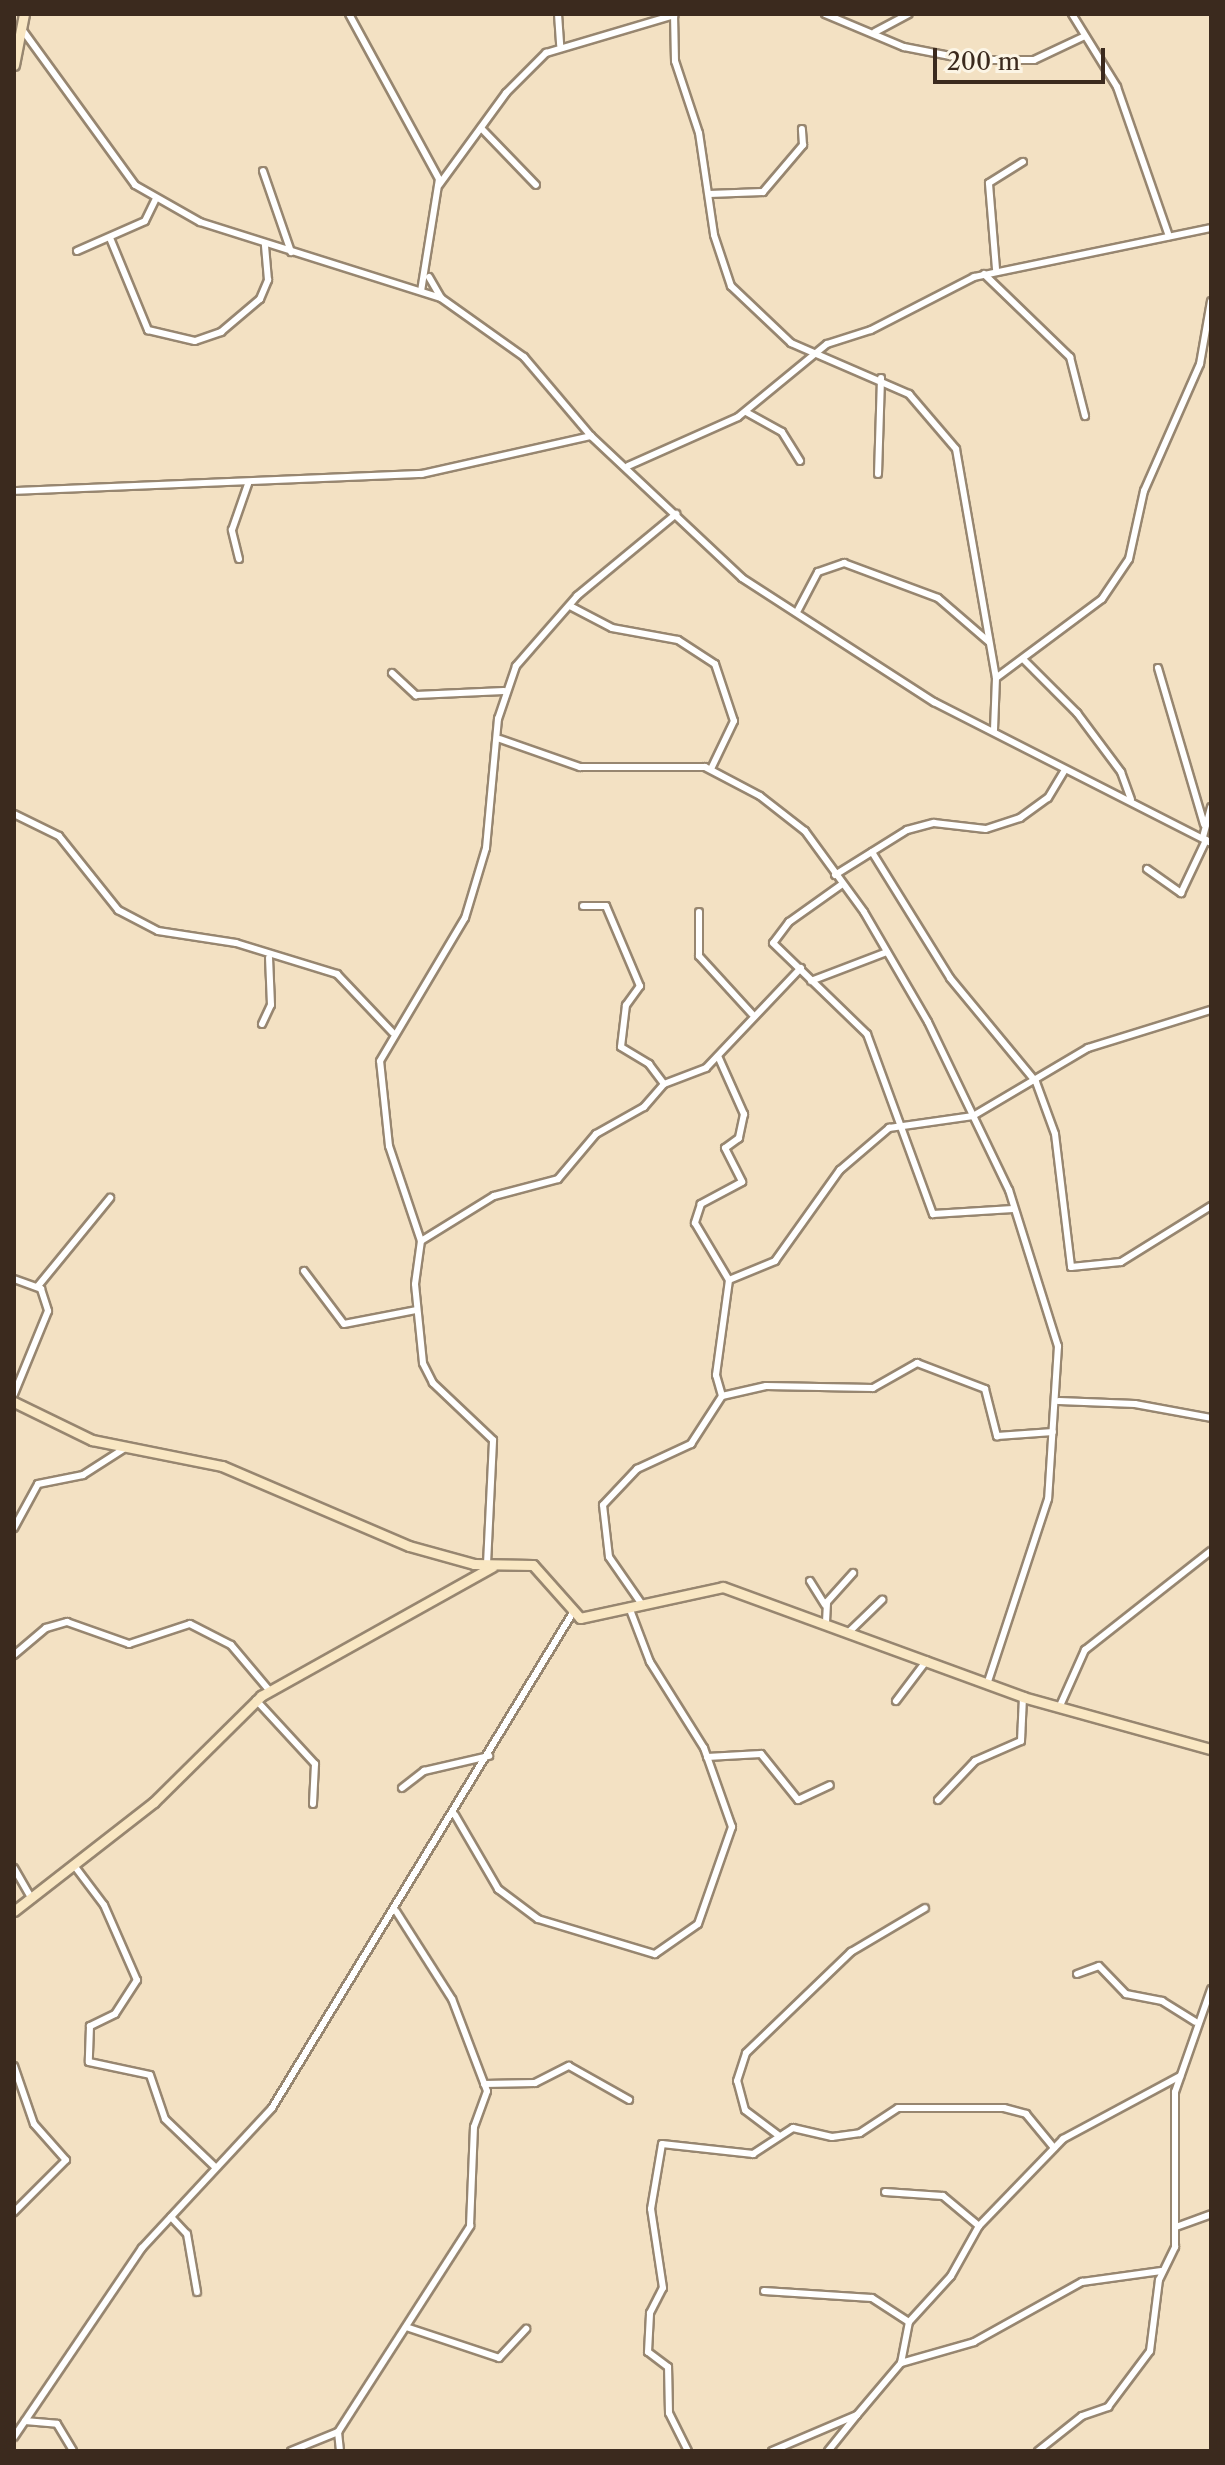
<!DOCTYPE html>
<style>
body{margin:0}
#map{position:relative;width:1225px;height:2465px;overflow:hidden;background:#f3e1c3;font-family:"Libre Caslon Text",serif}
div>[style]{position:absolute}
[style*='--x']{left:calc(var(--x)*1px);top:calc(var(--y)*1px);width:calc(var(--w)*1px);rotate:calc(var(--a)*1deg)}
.roads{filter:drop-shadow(2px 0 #978670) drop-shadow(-2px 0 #978670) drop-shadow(0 2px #978670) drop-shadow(0 -2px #978670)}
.street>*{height:6px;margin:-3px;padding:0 3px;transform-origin:3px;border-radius:3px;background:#fff}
.secondary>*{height:9px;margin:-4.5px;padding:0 4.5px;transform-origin:4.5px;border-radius:4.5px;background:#f9e7c3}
span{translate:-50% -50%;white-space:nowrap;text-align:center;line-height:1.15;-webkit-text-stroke:7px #fcf5e5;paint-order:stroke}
.frame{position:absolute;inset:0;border:16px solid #3b2a1e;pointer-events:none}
.scale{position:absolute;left:933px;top:48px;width:172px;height:36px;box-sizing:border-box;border:4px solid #3b2a1e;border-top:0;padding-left:10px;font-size:24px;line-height:28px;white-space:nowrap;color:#3b2a1e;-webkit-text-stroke:6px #fcf5e5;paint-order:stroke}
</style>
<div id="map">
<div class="roads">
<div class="street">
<i style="--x:349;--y:14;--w:188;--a:61.4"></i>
<i style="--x:439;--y:179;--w:113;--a:99.1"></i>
<i style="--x:558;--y:14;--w:31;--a:86"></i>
<i style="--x:674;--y:14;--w:47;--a:88.8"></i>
<i style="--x:675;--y:61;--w:76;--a:71.6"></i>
<i style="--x:699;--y:133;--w:103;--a:81.6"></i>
<i style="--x:714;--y:235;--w:54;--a:71.6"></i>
<i style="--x:731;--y:286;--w:83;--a:43.5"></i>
<i style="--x:791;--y:343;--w:129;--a:23.4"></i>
<i style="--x:909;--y:394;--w:72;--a:49.5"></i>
<i style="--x:956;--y:449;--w:232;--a:80.1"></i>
<i style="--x:996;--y:678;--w:53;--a:92.2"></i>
<i style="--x:825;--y:14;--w:86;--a:22.7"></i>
<i style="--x:904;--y:47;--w:68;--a:11"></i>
<i style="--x:971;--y:60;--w:63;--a:0"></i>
<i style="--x:1034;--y:60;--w:56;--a:-25.2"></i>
<i style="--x:1072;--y:14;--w:86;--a:58.3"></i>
<i style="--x:1117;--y:87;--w:158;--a:70.8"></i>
<i style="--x:24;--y:32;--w:189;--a:54"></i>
<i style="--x:135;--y:185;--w:75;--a:29.6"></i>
<i style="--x:200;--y:222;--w:253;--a:17.5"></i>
<i style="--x:441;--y:298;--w:102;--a:35.4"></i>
<i style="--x:524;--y:357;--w:104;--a:49.7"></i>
<i style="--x:591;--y:436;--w:207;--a:43.2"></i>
<i style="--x:742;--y:578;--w:229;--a:32.9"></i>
<i style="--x:934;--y:702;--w:311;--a:27"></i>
<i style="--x:875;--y:32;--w:38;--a:-28"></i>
<i style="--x:481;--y:128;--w:79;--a:46"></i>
<i style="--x:263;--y:171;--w:86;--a:70.9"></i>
<i style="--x:439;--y:185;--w:114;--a:-53.9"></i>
<i style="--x:506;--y:93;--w:57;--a:-45"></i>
<i style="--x:546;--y:53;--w:134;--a:-16.5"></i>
<i style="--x:709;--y:194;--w:54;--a:-2.1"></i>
<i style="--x:763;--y:192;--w:62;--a:-49.6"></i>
<i style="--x:803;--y:145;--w:16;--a:-94"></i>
<i style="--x:110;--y:238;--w:100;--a:67.6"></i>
<i style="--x:148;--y:330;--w:48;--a:13.2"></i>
<i style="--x:195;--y:341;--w:28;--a:-19"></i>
<i style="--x:221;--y:332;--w:51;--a:-40.2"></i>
<i style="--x:260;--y:299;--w:21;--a:-67"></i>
<i style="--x:268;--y:280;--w:36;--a:-95"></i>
<i style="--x:77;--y:251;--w:74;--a:-23.8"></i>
<i style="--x:145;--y:221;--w:25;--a:-64"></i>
<i style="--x:996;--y:269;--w:86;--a:-94.7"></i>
<i style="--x:989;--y:183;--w:40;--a:-32"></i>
<i style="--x:984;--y:274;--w:120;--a:44"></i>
<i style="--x:1070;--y:357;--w:61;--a:75.7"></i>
<i style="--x:429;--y:277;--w:24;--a:60"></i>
<i style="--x:746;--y:412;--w:41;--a:29.1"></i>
<i style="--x:782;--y:432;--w:34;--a:58"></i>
<i style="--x:628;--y:466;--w:120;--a:-24"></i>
<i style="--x:738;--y:417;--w:115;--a:-39.4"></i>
<i style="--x:827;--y:344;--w:46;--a:-17.7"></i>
<i style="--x:871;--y:330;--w:116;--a:-27.2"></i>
<i style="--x:974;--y:277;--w:242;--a:-11.7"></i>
<i style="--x:878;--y:474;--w:96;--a:-88.2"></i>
<i style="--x:14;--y:491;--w:408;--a:-2.4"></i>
<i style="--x:422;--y:474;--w:173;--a:-12.7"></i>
<i style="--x:239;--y:559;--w:30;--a:-104"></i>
<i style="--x:232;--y:530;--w:49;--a:-70.8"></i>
<i style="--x:570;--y:606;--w:47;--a:27.6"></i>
<i style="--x:612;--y:628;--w:67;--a:10.3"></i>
<i style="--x:678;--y:640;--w:44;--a:33"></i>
<i style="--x:715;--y:664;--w:60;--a:71.6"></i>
<i style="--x:734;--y:721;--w:53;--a:115.6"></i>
<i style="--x:798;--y:610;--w:43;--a:-62.2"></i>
<i style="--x:818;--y:572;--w:28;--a:-19"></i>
<i style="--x:844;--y:563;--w:100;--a:20.4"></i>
<i style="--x:938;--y:598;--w:67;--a:40.8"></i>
<i style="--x:1025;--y:661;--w:74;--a:45"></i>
<i style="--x:1077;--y:713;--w:74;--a:53.3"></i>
<i style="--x:1121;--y:772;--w:29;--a:70"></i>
<i style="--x:1158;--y:668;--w:163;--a:73.6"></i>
<i style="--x:392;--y:673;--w:33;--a:43"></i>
<i style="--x:416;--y:695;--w:88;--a:-2.6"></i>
<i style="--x:996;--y:678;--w:132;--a:-36.7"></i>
<i style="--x:1102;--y:599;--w:48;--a:-56"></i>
<i style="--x:1129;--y:559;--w:70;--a:-77.6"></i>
<i style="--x:1144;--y:491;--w:139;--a:-66.2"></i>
<i style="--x:1200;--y:364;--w:64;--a:-80.1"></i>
<i style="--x:500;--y:739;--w:85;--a:19.3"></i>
<i style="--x:580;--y:767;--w:125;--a:0"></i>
<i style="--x:705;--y:767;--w:62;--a:27.8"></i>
<i style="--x:760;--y:796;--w:57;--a:37.9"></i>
<i style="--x:805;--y:831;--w:100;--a:53.9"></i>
<i style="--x:864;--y:912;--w:127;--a:59.8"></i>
<i style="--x:928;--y:1022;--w:187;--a:64.3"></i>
<i style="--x:1009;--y:1190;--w:164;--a:72.6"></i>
<i style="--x:1058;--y:1346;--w:153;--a:93.7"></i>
<i style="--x:1048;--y:1499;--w:193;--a:108.2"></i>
<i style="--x:14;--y:814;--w:50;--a:26.1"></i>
<i style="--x:59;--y:836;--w:95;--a:51.4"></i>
<i style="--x:118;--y:910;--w:45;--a:27.7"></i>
<i style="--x:158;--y:931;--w:79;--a:8.7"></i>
<i style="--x:236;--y:943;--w:106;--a:17.1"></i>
<i style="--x:337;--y:974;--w:81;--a:46.5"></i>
<i style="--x:1203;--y:837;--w:31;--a:-75"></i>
<i style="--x:872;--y:852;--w:148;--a:58.2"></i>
<i style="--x:950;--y:978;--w:135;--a:50.4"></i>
<i style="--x:1036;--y:1082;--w:55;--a:69.9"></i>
<i style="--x:1055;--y:1134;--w:134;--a:83.1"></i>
<i style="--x:1071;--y:1267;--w:50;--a:-5.7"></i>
<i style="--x:1121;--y:1262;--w:106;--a:-31.9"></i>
<i style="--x:1147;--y:869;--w:42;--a:35.2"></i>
<i style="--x:1181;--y:893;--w:59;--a:-64.7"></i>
<i style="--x:835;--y:875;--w:85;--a:-32"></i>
<i style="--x:907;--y:830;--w:28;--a:-15"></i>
<i style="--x:934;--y:823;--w:52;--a:6.6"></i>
<i style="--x:986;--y:829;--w:36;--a:-18"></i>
<i style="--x:1020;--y:818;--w:34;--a:-36"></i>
<i style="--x:1048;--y:798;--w:33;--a:-59"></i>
<i style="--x:841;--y:885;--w:64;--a:144.6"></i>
<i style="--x:789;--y:922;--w:26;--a:127"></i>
<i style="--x:773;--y:943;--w:131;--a:44.1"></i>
<i style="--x:867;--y:1034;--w:192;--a:69.9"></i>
<i style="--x:933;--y:1214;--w:80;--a:-3.6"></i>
<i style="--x:583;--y:906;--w:23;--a:0"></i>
<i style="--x:606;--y:906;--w:87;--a:67"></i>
<i style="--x:640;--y:986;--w:24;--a:126"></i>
<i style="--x:626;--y:1005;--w:42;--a:96.8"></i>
<i style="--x:621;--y:1047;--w:33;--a:31"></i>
<i style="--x:649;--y:1064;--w:25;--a:53"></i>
<i style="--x:699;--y:912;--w:44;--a:90"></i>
<i style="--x:699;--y:956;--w:79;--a:47.6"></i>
<i style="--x:811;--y:981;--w:81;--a:-20.9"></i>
<i style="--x:262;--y:1024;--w:21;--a:-65"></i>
<i style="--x:271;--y:1005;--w:47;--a:-92.4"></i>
<i style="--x:718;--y:1056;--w:64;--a:65.9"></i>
<i style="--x:744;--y:1114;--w:25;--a:102"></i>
<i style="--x:739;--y:1138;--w:17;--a:144"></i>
<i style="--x:725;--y:1148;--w:38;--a:63"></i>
<i style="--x:742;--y:1182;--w:47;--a:151.8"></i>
<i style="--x:701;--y:1204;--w:20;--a:108"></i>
<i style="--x:695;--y:1223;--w:66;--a:59.2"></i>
<i style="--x:729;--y:1280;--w:96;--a:97.8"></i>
<i style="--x:716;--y:1375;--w:22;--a:74"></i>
<i style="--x:421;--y:1241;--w:86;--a:-31.7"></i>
<i style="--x:494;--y:1196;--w:66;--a:-14.9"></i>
<i style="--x:558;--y:1179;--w:59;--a:-49.8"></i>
<i style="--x:596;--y:1134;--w:55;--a:-29.4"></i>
<i style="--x:644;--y:1107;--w:30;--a:-49"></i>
<i style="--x:664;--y:1084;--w:45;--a:-20.9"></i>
<i style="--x:706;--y:1068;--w:138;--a:-46.5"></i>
<i style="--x:304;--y:1271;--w:66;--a:53"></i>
<i style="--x:344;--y:1324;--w:73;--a:-11"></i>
<i style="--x:14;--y:1279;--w:29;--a:20"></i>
<i style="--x:41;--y:1289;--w:23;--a:72"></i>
<i style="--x:48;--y:1311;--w:90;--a:112.3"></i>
<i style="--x:729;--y:1280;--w:50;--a:-22.4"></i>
<i style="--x:775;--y:1261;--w:112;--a:-54.5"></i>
<i style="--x:840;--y:1170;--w:65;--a:-40.6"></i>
<i style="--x:889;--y:1128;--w:85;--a:-8.1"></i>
<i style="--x:973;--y:1116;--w:134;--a:-30.6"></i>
<i style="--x:1088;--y:1048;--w:129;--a:-17.2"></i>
<i style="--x:38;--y:1286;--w:114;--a:-50.7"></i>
<i style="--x:1059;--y:1401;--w:76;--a:2.3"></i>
<i style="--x:1135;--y:1404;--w:77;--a:10.4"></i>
<i style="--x:14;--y:1528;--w:50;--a:-61.4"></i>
<i style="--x:38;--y:1484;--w:46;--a:-11.3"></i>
<i style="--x:83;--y:1475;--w:50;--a:-32.7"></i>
<i style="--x:487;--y:1564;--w:124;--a:-87.2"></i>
<i style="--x:493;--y:1440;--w:83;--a:-136.5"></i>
<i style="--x:433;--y:1383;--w:22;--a:-117"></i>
<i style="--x:423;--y:1363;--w:79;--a:-95.8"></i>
<i style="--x:415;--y:1284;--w:43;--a:-82.1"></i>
<i style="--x:421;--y:1241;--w:100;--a:-108.6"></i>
<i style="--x:389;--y:1146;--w:85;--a:-96"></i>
<i style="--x:380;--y:1061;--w:166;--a:-59.3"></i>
<i style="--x:465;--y:918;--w:73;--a:-73.3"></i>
<i style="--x:486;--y:848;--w:130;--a:-84.7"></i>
<i style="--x:498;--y:719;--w:56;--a:-71.2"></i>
<i style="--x:516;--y:666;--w:93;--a:-48.9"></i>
<i style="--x:577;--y:596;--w:129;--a:-39.6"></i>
<i style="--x:810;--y:1581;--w:28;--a:58"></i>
<i style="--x:641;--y:1603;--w:56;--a:-124.8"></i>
<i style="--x:609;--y:1557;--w:52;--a:-96.6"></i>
<i style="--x:603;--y:1505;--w:50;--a:-46.6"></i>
<i style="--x:637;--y:1469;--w:60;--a:-24.8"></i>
<i style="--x:691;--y:1444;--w:57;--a:-57.1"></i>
<i style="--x:722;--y:1396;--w:45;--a:-12.8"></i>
<i style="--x:766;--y:1386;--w:107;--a:1.1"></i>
<i style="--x:873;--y:1388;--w:51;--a:-29.6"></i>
<i style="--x:917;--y:1363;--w:73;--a:20.9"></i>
<i style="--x:985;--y:1389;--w:49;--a:75.7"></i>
<i style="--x:997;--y:1436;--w:56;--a:-4.1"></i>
<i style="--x:826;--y:1622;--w:20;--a:-87"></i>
<i style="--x:827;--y:1602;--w:39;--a:-48"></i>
<i style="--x:850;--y:1631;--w:45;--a:-44.1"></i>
<i style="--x:14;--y:1655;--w:42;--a:-40.2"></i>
<i style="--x:46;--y:1628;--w:22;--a:-16"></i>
<i style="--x:67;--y:1622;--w:66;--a:19.5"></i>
<i style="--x:129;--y:1644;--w:64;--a:-18.2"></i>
<i style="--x:190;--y:1624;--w:46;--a:27.1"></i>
<i style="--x:231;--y:1645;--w:59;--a:49.8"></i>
<i style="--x:256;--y:1700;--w:87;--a:47.3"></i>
<i style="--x:315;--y:1764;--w:40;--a:92.9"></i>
<i style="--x:896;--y:1701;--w:51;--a:-52.9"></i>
<i style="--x:1059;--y:1708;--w:64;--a:-65.9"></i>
<i style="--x:1085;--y:1650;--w:160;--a:-38.2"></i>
<i style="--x:707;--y:1757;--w:54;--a:-3.2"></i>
<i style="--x:761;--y:1754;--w:59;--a:51.2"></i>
<i style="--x:798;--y:1800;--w:35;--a:-25"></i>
<i style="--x:402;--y:1788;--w:28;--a:-38"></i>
<i style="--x:424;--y:1771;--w:67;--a:-13"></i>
<i style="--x:938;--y:1800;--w:54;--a:-46.5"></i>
<i style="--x:975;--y:1761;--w:50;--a:-23.5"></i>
<i style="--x:1021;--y:1741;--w:44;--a:-87.4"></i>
<i style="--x:455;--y:1815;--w:86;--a:59.8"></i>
<i style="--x:498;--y:1889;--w:50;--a:36.9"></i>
<i style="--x:538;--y:1919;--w:122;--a:16.7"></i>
<i style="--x:655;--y:1954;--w:52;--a:-34.9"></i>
<i style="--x:698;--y:1924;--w:103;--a:-70.7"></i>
<i style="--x:732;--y:1827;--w:84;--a:-109.5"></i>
<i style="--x:704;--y:1748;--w:102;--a:-122.1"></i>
<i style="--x:650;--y:1662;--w:59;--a:-110.9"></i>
<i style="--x:14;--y:1868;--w:36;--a:60"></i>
<i style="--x:76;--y:1868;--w:46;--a:52.9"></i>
<i style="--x:104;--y:1905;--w:82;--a:66.3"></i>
<i style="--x:137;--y:1980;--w:40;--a:122.9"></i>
<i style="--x:115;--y:2014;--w:28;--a:154"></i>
<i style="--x:90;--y:2026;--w:36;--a:92"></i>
<i style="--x:89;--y:2062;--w:62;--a:12"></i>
<i style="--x:150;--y:2075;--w:46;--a:71.2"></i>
<i style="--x:165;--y:2119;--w:69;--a:43.8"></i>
<i style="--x:1077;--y:1974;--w:23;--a:-20"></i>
<i style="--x:1099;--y:1966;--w:39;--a:46"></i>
<i style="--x:1126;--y:1994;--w:37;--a:11"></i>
<i style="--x:1162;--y:2001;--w:39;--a:32"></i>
<i style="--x:14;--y:2066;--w:61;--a:71"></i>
<i style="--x:34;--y:2124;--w:48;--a:48.4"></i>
<i style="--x:66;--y:2160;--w:74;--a:135"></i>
<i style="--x:484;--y:2084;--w:51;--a:-1.1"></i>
<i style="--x:535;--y:2083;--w:38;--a:-27"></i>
<i style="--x:569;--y:2066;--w:69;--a:29.5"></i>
<i style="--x:778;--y:2135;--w:41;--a:-142.9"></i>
<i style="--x:745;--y:2110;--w:30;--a:-105"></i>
<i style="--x:737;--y:2081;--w:29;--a:-72"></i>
<i style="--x:746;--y:2053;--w:146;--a:-43.9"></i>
<i style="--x:851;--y:1952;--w:86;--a:-30.7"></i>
<i style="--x:885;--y:2192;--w:58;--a:3.9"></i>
<i style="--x:943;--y:2196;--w:47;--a:39.8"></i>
<i style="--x:171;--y:2217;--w:23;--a:47"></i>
<i style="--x:187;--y:2234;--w:59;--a:80.2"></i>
<i style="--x:1176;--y:2227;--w:37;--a:-20"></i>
<i style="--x:764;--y:2291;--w:108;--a:3.7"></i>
<i style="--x:872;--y:2298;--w:44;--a:33"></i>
<i style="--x:406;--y:2327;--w:98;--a:18.4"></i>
<i style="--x:499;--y:2358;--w:40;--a:-47"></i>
<i style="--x:901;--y:2363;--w:76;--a:-16"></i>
<i style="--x:974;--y:2342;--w:124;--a:-29.1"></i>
<i style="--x:1082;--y:2282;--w:80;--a:-7.9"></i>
<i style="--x:25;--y:2421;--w:32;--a:5"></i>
<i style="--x:57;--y:2424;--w:31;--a:59"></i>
<i style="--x:338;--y:2432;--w:19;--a:84"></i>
<i style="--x:14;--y:2437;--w:228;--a:-55.9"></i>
<i style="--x:142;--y:2248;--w:191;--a:-47.1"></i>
<i style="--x:272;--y:2108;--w:578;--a:-58.73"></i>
<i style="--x:291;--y:2451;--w:51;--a:-22"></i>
<i style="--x:338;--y:2432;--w:245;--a:-57.3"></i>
<i style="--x:470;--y:2226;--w:99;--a:-87.7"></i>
<i style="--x:474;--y:2127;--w:38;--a:-70"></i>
<i style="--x:487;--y:2091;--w:98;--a:-110.8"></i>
<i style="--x:452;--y:1999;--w:104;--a:-122.5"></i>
<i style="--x:688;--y:2451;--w:42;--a:-116.6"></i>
<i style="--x:669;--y:2413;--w:46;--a:-91.2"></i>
<i style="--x:668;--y:2367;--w:25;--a:-143"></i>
<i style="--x:648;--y:2352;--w:39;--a:-87"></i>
<i style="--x:650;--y:2313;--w:28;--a:-63"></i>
<i style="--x:663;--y:2288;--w:80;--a:-98.6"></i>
<i style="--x:651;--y:2209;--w:66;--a:-80.4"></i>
<i style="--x:662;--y:2144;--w:92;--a:6.3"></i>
<i style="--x:753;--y:2154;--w:48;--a:-33"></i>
<i style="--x:793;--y:2128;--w:40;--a:13"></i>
<i style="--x:832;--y:2137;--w:28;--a:-8"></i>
<i style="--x:860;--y:2133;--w:45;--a:-33.3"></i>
<i style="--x:898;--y:2108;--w:106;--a:0"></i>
<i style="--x:1004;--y:2108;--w:23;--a:15"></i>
<i style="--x:1026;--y:2114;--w:44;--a:50.5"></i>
<i style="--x:772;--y:2451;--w:92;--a:-23"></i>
<i style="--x:857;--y:2415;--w:68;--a:-49.8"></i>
<i style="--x:901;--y:2363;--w:42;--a:-79"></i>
<i style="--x:909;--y:2322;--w:62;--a:-47.6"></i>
<i style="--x:951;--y:2276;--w:57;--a:-60.8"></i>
<i style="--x:979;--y:2226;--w:121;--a:-46"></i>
<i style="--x:1063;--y:2139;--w:133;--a:-28.3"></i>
<i style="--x:828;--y:2451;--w:46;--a:-51.1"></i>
<i style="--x:1038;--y:2451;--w:56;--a:-38.5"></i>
<i style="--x:1082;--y:2416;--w:28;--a:-19"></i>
<i style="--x:1108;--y:2407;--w:70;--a:-53.1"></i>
<i style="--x:1150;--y:2351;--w:72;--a:-82.8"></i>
<i style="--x:1159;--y:2280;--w:37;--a:-64"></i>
<i style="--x:1175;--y:2247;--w:155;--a:-90"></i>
<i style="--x:1175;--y:2092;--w:109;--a:-70.7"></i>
</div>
<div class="secondary">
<i style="--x:14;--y:65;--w:52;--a:-78.9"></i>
<i style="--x:14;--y:1402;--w:87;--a:26"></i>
<i style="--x:92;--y:1440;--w:133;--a:11.3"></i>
<i style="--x:222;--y:1466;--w:203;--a:23.2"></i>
<i style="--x:409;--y:1546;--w:67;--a:15.5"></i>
<i style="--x:474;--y:1564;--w:59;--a:1"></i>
<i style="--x:533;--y:1565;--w:71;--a:48.4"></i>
<i style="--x:580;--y:1618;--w:146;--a:-12.2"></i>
<i style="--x:723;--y:1587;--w:320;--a:20.1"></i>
<i style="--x:1023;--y:1697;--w:195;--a:15.5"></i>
<i style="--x:14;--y:1911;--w:177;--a:-37.9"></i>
<i style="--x:154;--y:1802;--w:151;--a:-44.7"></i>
<i style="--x:261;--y:1696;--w:265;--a:-29.2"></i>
</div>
</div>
<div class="frame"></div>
<div class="scale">200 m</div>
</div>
